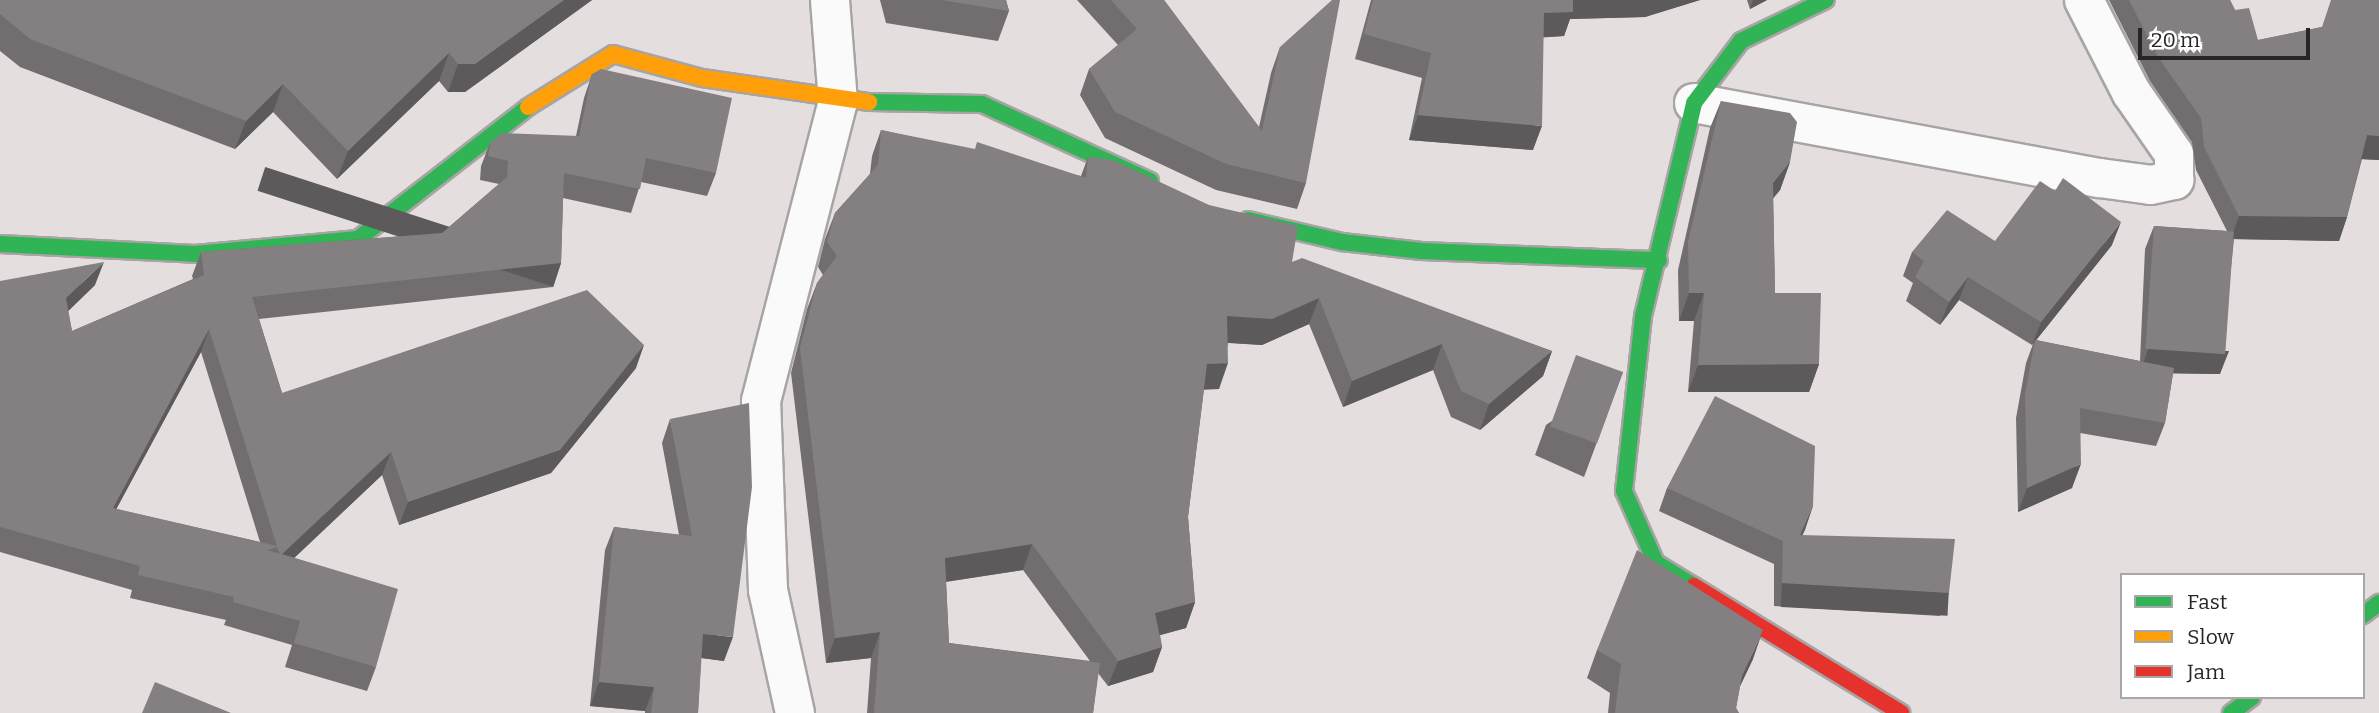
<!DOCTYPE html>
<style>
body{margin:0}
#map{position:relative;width:2379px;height:713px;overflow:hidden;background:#e4dedf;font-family:Bitter,serif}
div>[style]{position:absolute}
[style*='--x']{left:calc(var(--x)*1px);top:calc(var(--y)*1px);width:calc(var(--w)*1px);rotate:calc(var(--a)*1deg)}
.roads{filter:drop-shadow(2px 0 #a8a4a4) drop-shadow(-2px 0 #a8a4a4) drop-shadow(0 2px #a8a4a4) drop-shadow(0 -2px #a8a4a4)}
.street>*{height:38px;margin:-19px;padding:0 19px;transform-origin:19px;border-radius:19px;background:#fbfafa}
.fast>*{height:16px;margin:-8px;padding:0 8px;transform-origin:8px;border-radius:8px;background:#30b455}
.slow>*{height:16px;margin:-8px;padding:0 8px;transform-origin:8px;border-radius:8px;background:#ff9f0a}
.jam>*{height:16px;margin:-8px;padding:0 8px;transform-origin:8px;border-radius:8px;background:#e5322d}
.wall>*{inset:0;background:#726e6f}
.shaded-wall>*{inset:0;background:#5c5a5a;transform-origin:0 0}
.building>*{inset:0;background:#848081;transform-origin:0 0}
span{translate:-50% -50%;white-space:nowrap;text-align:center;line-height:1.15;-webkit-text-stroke:7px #fff;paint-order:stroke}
.legend{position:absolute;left:2120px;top:573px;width:245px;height:126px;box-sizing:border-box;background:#fff;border:2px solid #a9a8a8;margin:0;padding:9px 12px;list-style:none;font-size:21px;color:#292525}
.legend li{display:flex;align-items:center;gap:14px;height:35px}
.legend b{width:35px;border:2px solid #a9a8a8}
.scale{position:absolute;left:2138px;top:28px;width:172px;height:32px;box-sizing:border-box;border:4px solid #292525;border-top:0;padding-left:9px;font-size:21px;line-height:24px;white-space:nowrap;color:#292525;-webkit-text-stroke:5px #fff;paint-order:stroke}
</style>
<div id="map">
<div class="roads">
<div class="street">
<i style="--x:1694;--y:103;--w:413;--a:10.5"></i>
<i style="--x:2100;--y:178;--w:51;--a:7.8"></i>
<i style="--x:2151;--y:185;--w:24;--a:-12"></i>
<i style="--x:2174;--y:180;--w:26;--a:-90"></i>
<i style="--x:2174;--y:154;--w:75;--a:-124.7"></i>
<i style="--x:2131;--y:92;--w:103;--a:-117.1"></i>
<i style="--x:795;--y:713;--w:126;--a:-102.4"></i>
<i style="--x:768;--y:590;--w:189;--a:-92.1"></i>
<i style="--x:761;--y:401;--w:309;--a:-75.6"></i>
<i style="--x:838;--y:102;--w:102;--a:-94.5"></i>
</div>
<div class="fast">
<i style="--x:869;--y:102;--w:113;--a:1"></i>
<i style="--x:982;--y:104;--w:185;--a:24.6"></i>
<i style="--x:1248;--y:220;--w:97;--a:13.2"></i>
<i style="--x:1342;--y:242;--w:80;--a:6.5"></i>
<i style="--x:1421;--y:251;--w:238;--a:2.2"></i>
<i style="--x:0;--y:244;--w:195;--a:2.9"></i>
<i style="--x:195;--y:254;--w:164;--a:-5.3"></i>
<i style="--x:358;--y:239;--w:215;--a:-37.8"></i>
<i style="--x:1694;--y:586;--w:44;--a:-148.8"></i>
<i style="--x:1656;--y:563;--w:79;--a:-114"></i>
<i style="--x:1624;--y:491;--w:176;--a:-83.8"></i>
<i style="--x:1643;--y:316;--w:219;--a:-76.5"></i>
<i style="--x:1694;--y:103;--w:78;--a:-52.8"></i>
<i style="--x:1741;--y:41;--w:94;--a:-25.8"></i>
<i style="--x:2363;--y:615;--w:20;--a:-37"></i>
<i style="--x:2231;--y:713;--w:26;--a:-37"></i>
</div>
<div class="slow">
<i style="--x:528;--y:107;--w:100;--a:-31.9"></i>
<i style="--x:613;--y:54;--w:92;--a:15.1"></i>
<i style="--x:702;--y:78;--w:169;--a:8.2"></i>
</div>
<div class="jam">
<i style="--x:1694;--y:586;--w:243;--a:31.5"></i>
</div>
</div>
<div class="wall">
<i style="clip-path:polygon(0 0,592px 0,465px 92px,448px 92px,439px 81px,337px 179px,273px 112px,235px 149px,20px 67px,0 51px)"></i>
<i style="clip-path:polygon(880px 0,1006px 0,1009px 11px,998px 41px,886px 23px)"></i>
<i style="clip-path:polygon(1077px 0,1164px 0,1259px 127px,1271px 73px,1280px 47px,1306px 183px,1297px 209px,1216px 190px,1105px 138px,1080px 95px,1089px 69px,1118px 45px)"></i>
<i style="clip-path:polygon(1371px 0,1700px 0,1645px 17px,1570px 19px,1564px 36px,1543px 37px,1533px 150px,1409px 140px,1422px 78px,1355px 59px)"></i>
<i style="clip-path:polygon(1747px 0,1767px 0,1750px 9px)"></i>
<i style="clip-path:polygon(2109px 0,2230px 0,2235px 10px,2258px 40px,2322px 27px,2379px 0,2379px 160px,2362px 159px,2347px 217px,2339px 241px,2234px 239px,2220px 374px,2173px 373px,2165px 423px,2156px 446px,2080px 433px,2072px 488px,2018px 512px,2016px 418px,2026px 363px,2033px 344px,2032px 345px,1959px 300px,1940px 325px,1906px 301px,1913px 283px,1903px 276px,1912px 252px,1995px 241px,2112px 245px,2036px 340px,2140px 361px,2145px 249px,2154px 226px,2227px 231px,2196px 170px,2192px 142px,2150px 81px)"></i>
<i style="clip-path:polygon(evenodd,592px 74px,716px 173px,707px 196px,641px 182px,631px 213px,563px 198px,561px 263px,553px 287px,259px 319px,282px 393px,636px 368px,551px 473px,399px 525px,382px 475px,294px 558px,376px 667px,367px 691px,285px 667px,292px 645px,224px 625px,226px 620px,130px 598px,132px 590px,0 552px,0 281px,95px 285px,68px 311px,72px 331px,193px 279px,192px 276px,201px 252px,442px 233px,499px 184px,480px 180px,481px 166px,490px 143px,576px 136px,584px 98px,592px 74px,201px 352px,260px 542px,116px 509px,201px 352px)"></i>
<i style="clip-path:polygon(1721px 101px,1790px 162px,1780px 190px,1773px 198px,1775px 293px,1819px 364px,1809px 392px,1688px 392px,1694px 321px,1679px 321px,1678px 270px,1710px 128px)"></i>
<i style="clip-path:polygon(evenodd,881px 130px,1081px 176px,1088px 157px,1292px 262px,1552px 351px,1543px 376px,1480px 430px,1451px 417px,1433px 370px,1343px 407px,1309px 324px,1262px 345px,1228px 343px,1219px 389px,1204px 389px,1188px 517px,1195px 602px,1186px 628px,1160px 635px,1162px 647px,1153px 672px,1108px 686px,1098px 673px,1093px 713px,867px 713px,871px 658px,826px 663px,791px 373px,807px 309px,817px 283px,823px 275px,818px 267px,825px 239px,835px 213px,870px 174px,872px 156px,881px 130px,1023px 570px,1090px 661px,949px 643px,946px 582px,1023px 570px)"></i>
<i style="clip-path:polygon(1623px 372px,1584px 477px,1535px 455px,1546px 425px)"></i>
<i style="clip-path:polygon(670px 419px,724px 661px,701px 658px,698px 713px,645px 713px,645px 711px,590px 706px,605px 550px,614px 527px,679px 535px,662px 443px)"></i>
<i style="clip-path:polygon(1667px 488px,1813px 506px,1802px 535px,1949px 593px,1940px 616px,1774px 606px,1774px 564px,1659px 511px)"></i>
<i style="clip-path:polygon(1597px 650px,1753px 659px,1740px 686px,1736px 708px,1739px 713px,1608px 713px,1610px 693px,1587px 678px)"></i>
</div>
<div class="shaded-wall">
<i style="clip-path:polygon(564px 0,592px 0,465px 92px,448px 92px,458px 64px)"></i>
<i style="clip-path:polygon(1571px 0,1700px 0,1645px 17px,1570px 19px,1564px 36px,1535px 38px,1544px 13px)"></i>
<i style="clip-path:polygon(1753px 0,1767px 0,1750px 9px)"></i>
<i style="clip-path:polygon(449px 53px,439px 81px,337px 179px,348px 151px)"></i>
<i style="clip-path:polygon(283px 84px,273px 112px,235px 149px,246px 121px)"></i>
<i style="clip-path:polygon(1418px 115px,1542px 126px,1533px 150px,1409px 140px)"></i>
<i style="clip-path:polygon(2367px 135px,2379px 136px,2379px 160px,2359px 159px)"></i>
<i style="clip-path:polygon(1790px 162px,1780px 190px,1763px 211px,1773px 183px)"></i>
<i style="clip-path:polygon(2239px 216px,2347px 217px,2339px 241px,2231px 239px)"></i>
<i style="clip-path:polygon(2121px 222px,2112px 245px,2034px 343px,2035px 340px,2032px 345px,2041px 322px)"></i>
<i style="clip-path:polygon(104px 262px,95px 285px,57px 322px,66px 298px)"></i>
<i style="left:561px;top:263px;width:25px;height:311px;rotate:108deg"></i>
<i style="clip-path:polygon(1968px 277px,1959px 300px,1940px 325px,1949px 302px)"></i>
<i style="clip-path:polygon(1689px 293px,1704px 293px,1694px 321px,1679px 321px)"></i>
<i style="clip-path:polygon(1319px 298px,1309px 324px,1262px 345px,1218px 342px,1227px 316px)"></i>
<i style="clip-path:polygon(209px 329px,201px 352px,104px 532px,113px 508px)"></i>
<i style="clip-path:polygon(1442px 344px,1433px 370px,1343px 407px,1352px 381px)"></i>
<i style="clip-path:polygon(644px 345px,636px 368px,551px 473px,399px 525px,408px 502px)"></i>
<i style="clip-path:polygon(2148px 349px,2229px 351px,2220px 374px,2140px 373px)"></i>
<i style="clip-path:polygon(1552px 351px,1543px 376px,1480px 430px,1489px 404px)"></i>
<i style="clip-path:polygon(1228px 363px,1219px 389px,1198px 390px,1207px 364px)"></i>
<i style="clip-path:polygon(1819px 364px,1809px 392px,1688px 392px,1698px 365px)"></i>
<i style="clip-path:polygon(391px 452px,382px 475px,273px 578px,282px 554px)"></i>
<i style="clip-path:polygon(2081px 464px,2072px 488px,2018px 512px,2027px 488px)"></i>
<i style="clip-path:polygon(1813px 506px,1805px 530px,1791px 558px,1800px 535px)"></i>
<i style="clip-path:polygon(1032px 544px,1023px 570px,936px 583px,945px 558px)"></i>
<i style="left:1782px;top:583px;width:167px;height:24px;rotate:3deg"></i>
<i style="clip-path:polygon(1195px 602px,1186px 628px,1146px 639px,1155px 613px)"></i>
<i style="clip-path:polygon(1763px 630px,1753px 659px,1731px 705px,1742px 676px)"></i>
<i style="clip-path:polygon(880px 632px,871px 658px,826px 663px,835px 638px)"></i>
<i style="clip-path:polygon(703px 634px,733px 637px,724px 661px,694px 657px)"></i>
<i style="clip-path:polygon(1162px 647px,1153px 672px,1108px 686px,1118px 661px)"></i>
<i style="clip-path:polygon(599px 682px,654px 687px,645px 711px,590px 706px)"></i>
</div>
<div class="building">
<i style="clip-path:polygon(0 0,564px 0,475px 64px,458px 64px,449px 53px,348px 151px,283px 84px,246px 121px,30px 39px,0 14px)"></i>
<i style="clip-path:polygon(941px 0,1006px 0,1009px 11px)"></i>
<i style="clip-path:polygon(1111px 0,1164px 0,1262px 131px,1280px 47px,1332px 0,1340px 0,1306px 183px,1226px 164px,1115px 112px,1089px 69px,1137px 29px)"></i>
<i style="clip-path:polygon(1373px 0,1573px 0,1573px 12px,1544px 13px,1542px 126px,1418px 115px,1431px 53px,1364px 34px)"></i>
<i style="clip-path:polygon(2129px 0,2230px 0,2235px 10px,2249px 8px,2258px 40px,2322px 27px,2331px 0,2379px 0,2379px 136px,2367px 135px,2347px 217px,2239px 216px,2204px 147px,2201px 118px,2158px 57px)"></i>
<i style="clip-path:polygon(evenodd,601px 69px,732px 98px,716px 173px,646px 158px,640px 189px,564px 173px,561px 263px,252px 297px,282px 393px,587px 290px,644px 345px,560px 450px,408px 502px,391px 452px,282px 554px,398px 589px,376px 667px,294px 643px,300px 621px,233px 602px,234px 597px,138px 575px,140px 566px,0 527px,0 281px,104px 262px,66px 298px,72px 331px,204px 275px,201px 252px,442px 233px,507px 177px,508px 161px,488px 156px,490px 143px,502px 133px,579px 136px,592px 74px,601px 69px,209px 329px,258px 485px,277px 546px,113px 508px,209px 329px,601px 69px,277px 547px,280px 554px,267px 550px,277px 547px)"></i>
<i style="clip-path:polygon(1721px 101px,1790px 113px,1797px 122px,1790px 162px,1773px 183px,1775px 293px,1821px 293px,1819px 364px,1698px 365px,1704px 293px,1689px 293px,1688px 242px)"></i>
<i style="clip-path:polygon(881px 130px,975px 149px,977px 142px,1086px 178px,1088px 157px,1113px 160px,1209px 205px,1298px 226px,1292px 262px,1302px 258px,1552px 351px,1489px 404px,1461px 391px,1442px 344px,1352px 381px,1319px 298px,1272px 319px,1227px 316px,1228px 363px,1207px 364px,1188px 517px,1195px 602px,1155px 613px,1162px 647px,1118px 661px,1032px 544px,945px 558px,949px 643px,1100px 663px,1093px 713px,874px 713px,880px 632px,835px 638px,800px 348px,817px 283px,837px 256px,827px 242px,835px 213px,878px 165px)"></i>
<i style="clip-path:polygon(2063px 178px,2121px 222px,2041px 322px,1968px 277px,1949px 302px,1915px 277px,1924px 261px,1912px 252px,1947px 210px,1995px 241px,2040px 181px,2055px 191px)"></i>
<i style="left:2154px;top:226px;width:80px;height:123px;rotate:4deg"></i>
<i style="clip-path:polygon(2035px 340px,2174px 368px,2165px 423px,2080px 408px,2081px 464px,2027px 488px,2025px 394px)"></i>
<i style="left:1576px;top:355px;width:50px;height:76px;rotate:20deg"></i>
<i style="clip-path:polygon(1715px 396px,1815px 446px,1813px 506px,1800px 535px,1955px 539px,1949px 593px,1782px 583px,1783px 541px,1667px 488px)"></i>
<i style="clip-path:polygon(749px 403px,752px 487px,733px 637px,703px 634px,698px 713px,651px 713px,654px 687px,599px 682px,614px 527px,692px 536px,670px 419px)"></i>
<i style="clip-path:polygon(1637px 550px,1763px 630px,1742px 676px,1736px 708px,1739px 713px,1615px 713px,1621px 664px,1597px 650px)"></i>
<i style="clip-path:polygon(155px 682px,231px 713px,142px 713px)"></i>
</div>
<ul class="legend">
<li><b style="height:9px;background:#30b455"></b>Fast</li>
<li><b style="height:9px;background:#ff9f0a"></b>Slow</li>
<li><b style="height:9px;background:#e5322d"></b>Jam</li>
</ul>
<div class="scale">20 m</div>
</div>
